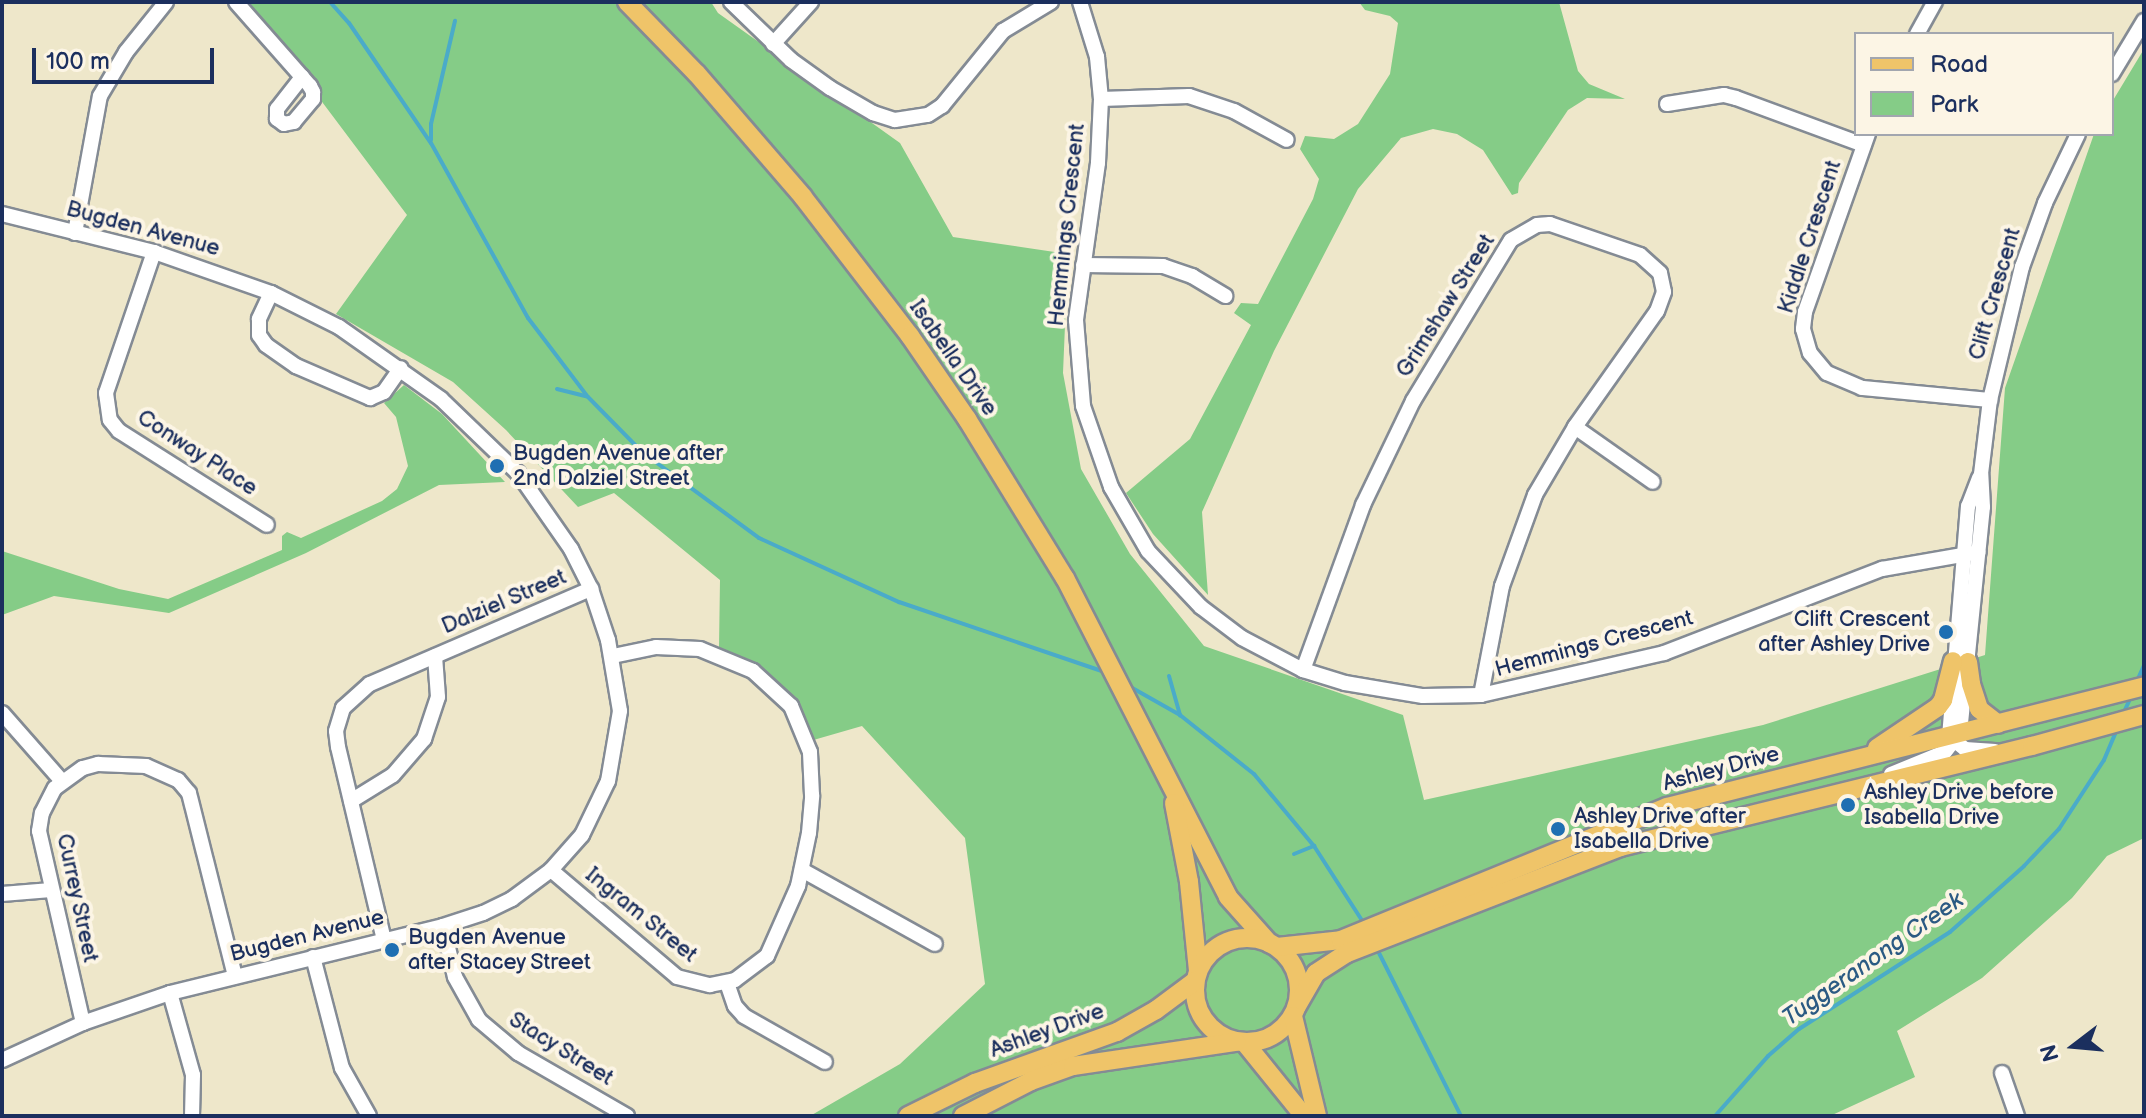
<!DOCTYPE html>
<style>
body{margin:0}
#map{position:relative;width:2146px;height:1118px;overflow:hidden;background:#eee7ca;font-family:"Balsamiq Sans",sans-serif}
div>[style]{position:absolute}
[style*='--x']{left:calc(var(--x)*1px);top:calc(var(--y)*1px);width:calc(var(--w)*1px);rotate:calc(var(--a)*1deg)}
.green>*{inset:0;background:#85cc87}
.stream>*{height:4px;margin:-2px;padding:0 2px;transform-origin:2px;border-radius:2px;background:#4aabc9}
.roads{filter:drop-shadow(2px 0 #848b94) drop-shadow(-2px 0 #848b94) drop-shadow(0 2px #848b94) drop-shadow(0 -2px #848b94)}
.minor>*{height:14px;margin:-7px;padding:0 7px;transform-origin:7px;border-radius:7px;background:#fff}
.major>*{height:18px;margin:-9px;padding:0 9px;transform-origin:9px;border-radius:9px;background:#efc469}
.major>.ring{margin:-9px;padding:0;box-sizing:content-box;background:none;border:18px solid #efc469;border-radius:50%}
.dots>*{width:22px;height:22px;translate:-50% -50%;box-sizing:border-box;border:4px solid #fcf5e5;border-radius:50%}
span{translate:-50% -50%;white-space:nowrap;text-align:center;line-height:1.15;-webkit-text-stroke:8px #fcf5e5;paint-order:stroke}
.street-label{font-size:22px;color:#1b2f5e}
.poi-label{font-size:22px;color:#1b2f5e}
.left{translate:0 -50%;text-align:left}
.right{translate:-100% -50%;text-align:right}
.water-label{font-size:24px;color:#2b5a83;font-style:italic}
.frame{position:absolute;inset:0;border:4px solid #1b2f5e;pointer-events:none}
.legend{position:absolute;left:1854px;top:32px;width:260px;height:104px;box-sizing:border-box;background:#fcf5e5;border:2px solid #a2a6af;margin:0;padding:10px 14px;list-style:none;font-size:24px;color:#1b2f5e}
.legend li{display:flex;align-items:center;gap:16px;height:40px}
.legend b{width:40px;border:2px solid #a2a6af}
.north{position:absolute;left:2034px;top:1006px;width:80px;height:80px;-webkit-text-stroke:6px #fcf5e5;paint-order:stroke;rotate:254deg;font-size:22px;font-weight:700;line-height:32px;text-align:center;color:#1b2f5e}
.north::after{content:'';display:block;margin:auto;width:28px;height:36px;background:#1b2f5e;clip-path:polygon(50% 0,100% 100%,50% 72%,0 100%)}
.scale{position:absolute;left:32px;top:48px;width:182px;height:36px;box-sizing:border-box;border:4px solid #1b2f5e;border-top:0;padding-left:10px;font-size:24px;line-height:28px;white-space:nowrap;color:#1b2f5e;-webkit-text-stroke:6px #fcf5e5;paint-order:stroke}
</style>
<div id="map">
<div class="green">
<i style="clip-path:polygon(247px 2px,711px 2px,718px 13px,900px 143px,953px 237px,1068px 254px,1063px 373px,1081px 469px,1130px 554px,1204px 646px,1403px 715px,1424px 800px,1763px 725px,1985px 655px,2005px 388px,2094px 134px,2112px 134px,2112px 102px,2144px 49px,2144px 838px,2107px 856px,2072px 898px,1982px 978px,1897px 1031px,1915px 1077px,1830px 1116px,810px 1116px,900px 1064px,985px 984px,965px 838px,862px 726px,810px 741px,753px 664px,719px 647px,720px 580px,614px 493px,578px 507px,506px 430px,453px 382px,336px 314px,407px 215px)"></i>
<i style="clip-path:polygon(1359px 2px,1559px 2px,1578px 71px,1589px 84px,1625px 99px,1587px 98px,1568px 110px,1519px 183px,1518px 193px,1512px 195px,1483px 150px,1457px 134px,1433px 129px,1401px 138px,1358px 189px,1274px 351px,1202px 512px,1208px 595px,1153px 534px,1126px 493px,1190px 439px,1251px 325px,1234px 313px,1241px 303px,1258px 304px,1313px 199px,1319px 179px,1300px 149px,1305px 136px,1334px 139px,1358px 124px,1390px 74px,1398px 23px,1390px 16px,1365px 10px)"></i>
<i style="clip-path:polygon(404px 385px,442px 414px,505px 482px,439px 485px,306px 553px,169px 613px,54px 596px,2px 615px,2px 551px,119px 589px,168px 599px,282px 550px,282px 536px,287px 532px,301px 538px,382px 501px,397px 489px,408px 466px,396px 417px,384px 403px)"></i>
</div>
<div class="stream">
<i style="--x:330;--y:2;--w:28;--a:48"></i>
<i style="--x:349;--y:23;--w:145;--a:55.7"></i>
<i style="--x:431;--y:143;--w:200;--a:61"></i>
<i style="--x:528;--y:318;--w:99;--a:52.8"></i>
<i style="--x:588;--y:397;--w:77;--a:45.5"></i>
<i style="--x:642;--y:452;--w:145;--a:36.3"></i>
<i style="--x:759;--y:538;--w:154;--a:24.6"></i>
<i style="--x:899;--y:602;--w:218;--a:18.8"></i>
<i style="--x:431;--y:140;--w:16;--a:-90"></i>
<i style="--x:431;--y:124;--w:106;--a:-76.9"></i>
<i style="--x:557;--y:389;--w:30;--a:14"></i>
<i style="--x:1169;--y:676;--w:41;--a:74.2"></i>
<i style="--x:2137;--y:681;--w:17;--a:-66"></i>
<i style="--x:1127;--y:685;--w:61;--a:29.5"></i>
<i style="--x:1180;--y:715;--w:95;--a:38.6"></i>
<i style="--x:1254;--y:774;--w:94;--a:50.2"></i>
<i style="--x:1314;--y:846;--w:94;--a:57.2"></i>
<i style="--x:2123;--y:714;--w:19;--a:-65"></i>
<i style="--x:1294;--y:854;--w:22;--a:-22"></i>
<i style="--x:1376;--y:947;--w:189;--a:63.3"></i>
<i style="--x:1715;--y:1116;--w:80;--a:-48.5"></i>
<i style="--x:1768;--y:1056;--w:41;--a:-41.1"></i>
<i style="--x:1799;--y:1029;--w:179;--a:-32.7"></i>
<i style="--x:1950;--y:932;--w:99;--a:-41.7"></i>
<i style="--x:2024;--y:866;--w:51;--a:-46.6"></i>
<i style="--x:2059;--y:829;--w:82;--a:-56.9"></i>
<i style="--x:2104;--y:760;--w:33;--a:-67"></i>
</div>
<div class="roads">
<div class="minor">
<i style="--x:236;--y:2;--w:112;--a:48.6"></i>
<i style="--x:310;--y:86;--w:7;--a:63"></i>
<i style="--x:313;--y:92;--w:7;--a:90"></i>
<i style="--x:313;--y:99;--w:30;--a:130"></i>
<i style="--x:294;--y:122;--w:10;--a:169"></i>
<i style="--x:284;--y:124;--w:9;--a:-144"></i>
<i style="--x:277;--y:119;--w:10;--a:-90"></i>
<i style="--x:277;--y:109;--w:41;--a:-52"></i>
<i style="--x:731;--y:2;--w:83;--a:44"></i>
<i style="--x:791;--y:60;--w:48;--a:35.7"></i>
<i style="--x:830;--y:88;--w:50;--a:30.2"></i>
<i style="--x:873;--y:113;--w:23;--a:18"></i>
<i style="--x:895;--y:120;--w:33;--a:-9"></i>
<i style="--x:928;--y:115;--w:17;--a:-33"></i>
<i style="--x:942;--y:106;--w:97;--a:-50.9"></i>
<i style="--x:1003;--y:31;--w:56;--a:-31.1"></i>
<i style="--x:1080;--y:2;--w:58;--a:72.8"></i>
<i style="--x:1097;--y:57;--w:42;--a:84.6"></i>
<i style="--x:1101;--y:99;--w:64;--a:92.7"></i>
<i style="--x:1098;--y:163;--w:159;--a:98"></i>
<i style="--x:1076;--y:320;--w:86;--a:85.3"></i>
<i style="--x:1083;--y:406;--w:86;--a:70.9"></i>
<i style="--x:1111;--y:487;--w:74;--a:60"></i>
<i style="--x:1148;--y:551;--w:77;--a:46.6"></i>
<i style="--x:1201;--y:607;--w:51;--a:37.1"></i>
<i style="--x:1242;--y:638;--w:69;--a:27.7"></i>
<i style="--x:1303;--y:670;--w:44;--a:17.2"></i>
<i style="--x:1345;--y:683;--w:79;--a:9.5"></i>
<i style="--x:1423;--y:696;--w:58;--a:-1"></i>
<i style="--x:1481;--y:695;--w:188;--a:-12.9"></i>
<i style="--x:1664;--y:653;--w:234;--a:-21.1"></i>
<i style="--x:1882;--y:569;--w:98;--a:-9.9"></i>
<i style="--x:1917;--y:34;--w:37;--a:-61"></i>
<i style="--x:773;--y:44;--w:57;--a:-47.9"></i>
<i style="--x:2112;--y:74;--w:62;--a:-58.9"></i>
<i style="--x:1101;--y:99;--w:88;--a:-2"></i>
<i style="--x:1189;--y:96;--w:47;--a:18.4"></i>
<i style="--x:1234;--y:111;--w:60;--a:28.7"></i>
<i style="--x:1667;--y:104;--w:58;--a:-9"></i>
<i style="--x:1724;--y:95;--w:12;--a:14"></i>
<i style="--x:1736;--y:98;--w:136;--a:20.2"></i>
<i style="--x:1868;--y:134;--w:189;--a:109.5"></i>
<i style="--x:1805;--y:312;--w:17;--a:97"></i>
<i style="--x:1803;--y:329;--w:25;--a:74"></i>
<i style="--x:1810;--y:353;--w:26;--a:50"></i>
<i style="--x:1827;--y:373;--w:38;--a:23"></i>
<i style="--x:1862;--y:388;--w:129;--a:5.4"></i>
<i style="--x:2;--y:214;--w:157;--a:14"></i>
<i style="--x:154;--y:252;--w:124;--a:19.3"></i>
<i style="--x:271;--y:293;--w:76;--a:26.6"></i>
<i style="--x:339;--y:327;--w:125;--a:35.2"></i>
<i style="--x:441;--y:399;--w:107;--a:43.9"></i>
<i style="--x:518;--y:473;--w:93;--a:55.1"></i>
<i style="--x:571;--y:549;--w:45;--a:63.4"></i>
<i style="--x:591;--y:589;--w:54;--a:71.6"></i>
<i style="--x:608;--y:640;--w:72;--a:80.4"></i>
<i style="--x:620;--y:711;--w:71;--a:99.7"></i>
<i style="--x:608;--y:781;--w:60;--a:115.7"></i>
<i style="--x:582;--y:835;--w:47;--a:131.5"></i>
<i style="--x:551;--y:870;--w:49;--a:143.4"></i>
<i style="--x:512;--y:899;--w:32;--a:154"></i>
<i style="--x:483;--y:913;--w:42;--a:162"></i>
<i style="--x:443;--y:926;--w:281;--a:166.2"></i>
<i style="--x:170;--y:993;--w:92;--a:161"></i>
<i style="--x:83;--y:1023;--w:89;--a:155.4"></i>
<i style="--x:75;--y:233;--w:139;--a:-79.7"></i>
<i style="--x:100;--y:96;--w:51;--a:-59.4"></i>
<i style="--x:126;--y:52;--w:64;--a:-51.3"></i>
<i style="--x:154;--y:252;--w:149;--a:108.8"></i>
<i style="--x:106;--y:393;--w:27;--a:82"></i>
<i style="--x:110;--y:420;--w:14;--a:51"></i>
<i style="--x:119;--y:431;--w:175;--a:32.4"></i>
<i style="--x:1083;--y:265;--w:80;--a:0.7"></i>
<i style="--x:1163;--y:266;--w:31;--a:19"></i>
<i style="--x:1192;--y:276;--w:39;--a:31"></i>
<i style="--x:271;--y:293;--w:29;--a:115"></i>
<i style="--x:259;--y:319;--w:16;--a:90"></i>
<i style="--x:259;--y:335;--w:12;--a:55"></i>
<i style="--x:266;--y:345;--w:37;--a:35"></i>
<i style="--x:296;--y:366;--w:81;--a:23.4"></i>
<i style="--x:370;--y:398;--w:15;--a:-23"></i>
<i style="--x:384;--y:392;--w:29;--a:-55"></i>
<i style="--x:1575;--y:427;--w:95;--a:35.2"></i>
<i style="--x:1979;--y:478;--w:30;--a:111"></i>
<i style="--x:1968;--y:506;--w:231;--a:94.7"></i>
<i style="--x:1949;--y:736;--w:21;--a:39"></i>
<i style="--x:1965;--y:749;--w:30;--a:4"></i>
<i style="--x:1303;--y:670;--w:176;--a:-70"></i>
<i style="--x:1363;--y:505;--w:115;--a:-64.3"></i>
<i style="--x:1413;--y:401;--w:188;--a:-58.7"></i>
<i style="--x:1511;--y:240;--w:30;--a:-30"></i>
<i style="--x:1537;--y:225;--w:13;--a:-4"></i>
<i style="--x:1550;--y:224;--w:95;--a:19"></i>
<i style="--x:1640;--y:255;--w:27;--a:42"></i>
<i style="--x:1660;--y:273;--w:19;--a:78"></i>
<i style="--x:1664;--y:292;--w:20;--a:110"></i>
<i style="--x:1657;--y:311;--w:142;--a:125.3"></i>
<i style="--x:1575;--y:427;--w:79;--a:120.5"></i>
<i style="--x:1535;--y:495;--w:97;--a:109.9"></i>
<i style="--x:1502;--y:586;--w:111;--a:100.9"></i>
<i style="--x:2;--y:713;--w:91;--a:48.6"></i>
<i style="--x:1891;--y:774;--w:58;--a:-22.2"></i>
<i style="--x:1945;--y:752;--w:24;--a:-52"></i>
<i style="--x:1960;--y:733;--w:227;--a:-84.2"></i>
<i style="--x:1983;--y:507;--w:33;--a:-93"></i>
<i style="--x:1981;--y:474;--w:75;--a:-83.1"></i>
<i style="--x:1990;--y:400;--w:137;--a:-76.5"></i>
<i style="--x:2022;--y:267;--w:68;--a:-70.2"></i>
<i style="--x:2045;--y:203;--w:76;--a:-64.4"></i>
<i style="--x:351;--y:801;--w:49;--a:-31.8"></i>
<i style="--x:393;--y:775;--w:48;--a:-49.3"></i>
<i style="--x:424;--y:739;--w:44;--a:-71.6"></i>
<i style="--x:438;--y:697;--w:41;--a:-94.2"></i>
<i style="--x:551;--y:870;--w:165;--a:40.3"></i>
<i style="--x:677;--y:977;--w:34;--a:14"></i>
<i style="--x:710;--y:985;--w:25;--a:-11"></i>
<i style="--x:735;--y:980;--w:40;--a:-37"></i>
<i style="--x:767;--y:956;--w:77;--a:-66.1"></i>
<i style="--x:798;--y:886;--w:54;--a:-78.3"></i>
<i style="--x:809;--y:833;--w:38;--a:-85"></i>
<i style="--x:812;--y:795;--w:43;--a:-92.7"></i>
<i style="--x:810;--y:752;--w:50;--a:-112.4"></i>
<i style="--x:791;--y:706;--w:52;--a:-137.4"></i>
<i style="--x:753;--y:671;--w:57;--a:-157.5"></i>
<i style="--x:700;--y:649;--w:44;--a:-177.4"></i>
<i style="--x:656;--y:647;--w:44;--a:168.2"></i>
<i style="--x:802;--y:870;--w:152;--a:29.1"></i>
<i style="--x:2;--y:894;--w:49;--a:-4.7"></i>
<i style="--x:443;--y:926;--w:52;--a:76.8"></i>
<i style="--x:455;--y:977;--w:49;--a:60.8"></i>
<i style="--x:479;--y:1020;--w:51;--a:40.2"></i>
<i style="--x:518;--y:1053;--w:126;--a:30"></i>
<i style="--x:384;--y:940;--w:198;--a:-103.4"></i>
<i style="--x:338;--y:747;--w:16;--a:-97"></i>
<i style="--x:336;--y:731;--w:24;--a:-73"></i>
<i style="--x:343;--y:708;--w:36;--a:-42"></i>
<i style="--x:370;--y:684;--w:241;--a:-23.3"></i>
<i style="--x:313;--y:957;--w:115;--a:75.4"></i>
<i style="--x:342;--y:1068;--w:55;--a:60.6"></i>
<i style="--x:727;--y:983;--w:24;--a:71"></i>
<i style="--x:735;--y:1006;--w:13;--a:48"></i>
<i style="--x:744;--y:1016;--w:93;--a:29.6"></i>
<i style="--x:170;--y:993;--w:85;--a:74.3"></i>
<i style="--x:193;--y:1075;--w:41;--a:91.4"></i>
<i style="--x:83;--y:1023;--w:197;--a:-102.9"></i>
<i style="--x:39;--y:831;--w:18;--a:-81"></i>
<i style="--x:42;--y:813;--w:28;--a:-63"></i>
<i style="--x:55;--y:788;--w:34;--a:-36"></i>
<i style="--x:83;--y:768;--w:16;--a:-15"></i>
<i style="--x:98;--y:764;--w:48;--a:2.4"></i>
<i style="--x:146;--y:766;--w:35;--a:24"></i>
<i style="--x:178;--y:780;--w:17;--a:50"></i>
<i style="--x:189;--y:793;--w:189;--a:75.9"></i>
<i style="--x:2002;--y:1073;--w:46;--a:70.8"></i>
</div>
<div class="major">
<i style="--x:627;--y:2;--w:100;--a:45.8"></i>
<i style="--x:697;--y:74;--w:162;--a:49.2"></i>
<i style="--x:803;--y:197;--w:175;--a:52.4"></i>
<i style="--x:910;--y:336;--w:101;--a:55.5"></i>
<i style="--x:967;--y:419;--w:187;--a:58.4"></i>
<i style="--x:1065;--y:578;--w:358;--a:62.9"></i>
<i style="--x:1228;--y:897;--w:62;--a:48.3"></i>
<i style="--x:1968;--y:662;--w:22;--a:82"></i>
<i style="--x:1971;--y:684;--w:26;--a:72"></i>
<i style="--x:1979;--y:709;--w:24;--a:38"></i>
<i style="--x:1877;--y:748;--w:73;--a:-33.9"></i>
<i style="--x:1938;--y:707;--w:9;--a:-54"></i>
<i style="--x:1943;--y:700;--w:40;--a:-75.6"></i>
<i style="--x:1174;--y:803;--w:80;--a:79.2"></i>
<i style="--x:1189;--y:882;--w:89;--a:84.2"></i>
<i class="ring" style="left:1195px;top:938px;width:86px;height:86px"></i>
<i style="--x:1277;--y:947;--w:64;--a:-6.2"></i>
<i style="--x:1341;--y:940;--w:352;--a:-22.2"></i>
<i style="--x:1667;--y:807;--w:492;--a:-14.2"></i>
<i style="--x:1297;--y:1006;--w:38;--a:-60"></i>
<i style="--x:1316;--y:973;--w:37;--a:-33"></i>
<i style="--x:1347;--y:953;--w:293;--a:-21.2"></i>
<i style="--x:1620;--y:847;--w:424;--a:-13.8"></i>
<i style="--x:2032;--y:746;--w:116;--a:-15.5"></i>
<i style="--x:1293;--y:1016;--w:103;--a:76.5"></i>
<i style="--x:1245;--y:1043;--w:94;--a:51.1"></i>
<i style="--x:908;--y:1116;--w:75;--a:-26.2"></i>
<i style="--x:975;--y:1083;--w:151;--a:-19.8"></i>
<i style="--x:1117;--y:1032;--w:45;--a:-29.4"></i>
<i style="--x:1156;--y:1010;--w:49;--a:-36.6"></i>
<i style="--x:963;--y:1116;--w:76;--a:-27.2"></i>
<i style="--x:1031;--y:1081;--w:45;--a:-19.7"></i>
<i style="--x:1073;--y:1066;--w:165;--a:-8.4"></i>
</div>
</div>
<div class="dots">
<i style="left:497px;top:466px;background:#1f6fb2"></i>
<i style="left:1946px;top:632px;background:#1f6fb2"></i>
<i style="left:1848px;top:805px;background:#1f6fb2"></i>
<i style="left:1558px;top:829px;background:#1f6fb2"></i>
<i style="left:392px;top:950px;background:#1f6fb2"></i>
</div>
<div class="street-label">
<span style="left:1067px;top:225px;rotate:-84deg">Hemmings Crescent</span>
<span style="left:143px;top:229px;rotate:15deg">Bugden Avenue</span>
<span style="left:1810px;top:237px;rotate:-72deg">Kiddle Crescent</span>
<span style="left:1995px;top:294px;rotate:-74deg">Clift Crescent</span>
<span style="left:1446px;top:306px;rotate:-58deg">Grimshaw Street</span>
<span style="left:953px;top:358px;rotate:55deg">Isabella Drive</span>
<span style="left:197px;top:453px;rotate:33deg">Conway Place</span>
<span style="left:504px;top:602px;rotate:-23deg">Dalziel Street</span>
<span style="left:1594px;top:644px;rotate:-15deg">Hemmings Crescent</span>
<span style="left:1721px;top:769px;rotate:-15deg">Ashley Drive</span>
<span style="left:77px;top:898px;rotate:78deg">Currey Street</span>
<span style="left:641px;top:915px;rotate:39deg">Ingram Street</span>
<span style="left:307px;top:936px;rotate:-14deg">Bugden Avenue</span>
<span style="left:1047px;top:1031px;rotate:-20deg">Ashley Drive</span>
<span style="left:561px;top:1049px;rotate:32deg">Stacy Street</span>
</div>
<div class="poi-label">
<span class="left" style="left:513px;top:466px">Bugden Avenue after<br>2nd Dalziel Street</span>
<span class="right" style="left:1930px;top:632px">Clift Crescent<br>after Ashley Drive</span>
<span class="left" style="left:1864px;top:805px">Ashley Drive before<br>Isabella Drive</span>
<span class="left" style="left:1574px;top:829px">Ashley Drive after<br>Isabella Drive</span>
<span class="left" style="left:408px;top:950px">Bugden Avenue<br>after Stacey Street</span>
</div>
<div class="water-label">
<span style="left:1873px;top:959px;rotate:-35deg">Tuggeranong Creek</span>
</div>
<div class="frame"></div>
<ul class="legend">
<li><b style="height:10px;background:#efc469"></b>Road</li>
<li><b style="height:22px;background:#85cc87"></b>Park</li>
</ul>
<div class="north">N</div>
<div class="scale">100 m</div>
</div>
